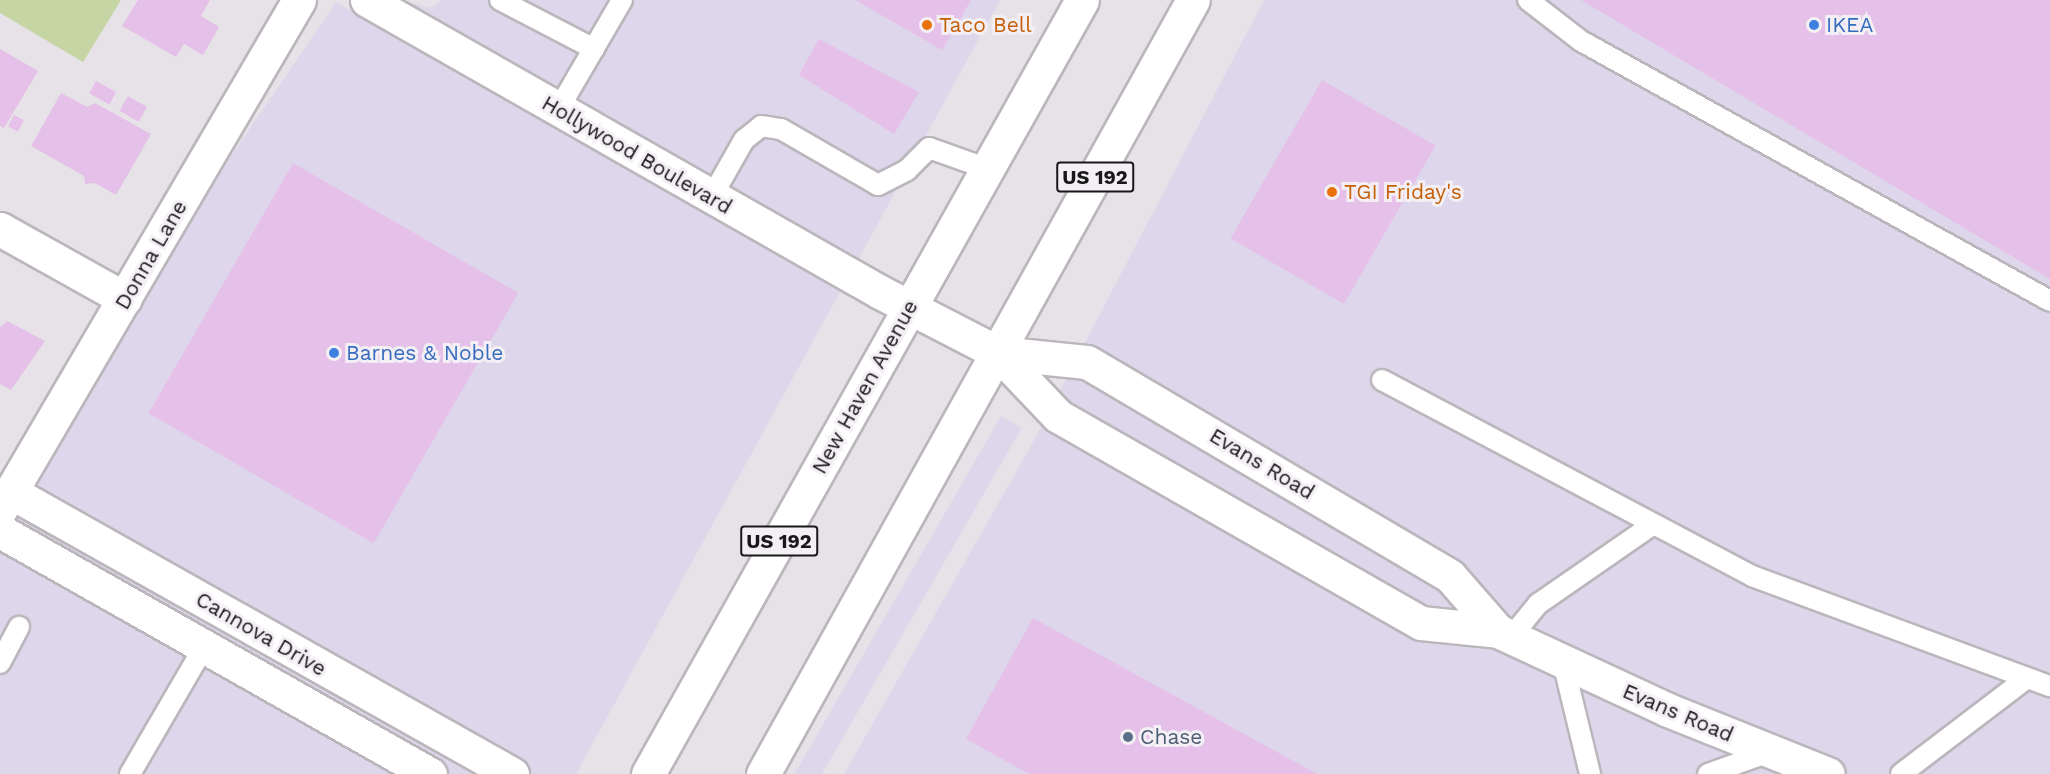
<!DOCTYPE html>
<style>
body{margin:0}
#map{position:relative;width:2050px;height:774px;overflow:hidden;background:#e7e2e7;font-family:"Work Sans",sans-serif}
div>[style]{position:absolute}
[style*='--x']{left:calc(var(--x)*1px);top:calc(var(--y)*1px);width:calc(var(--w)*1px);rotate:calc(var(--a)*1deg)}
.commercial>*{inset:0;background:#ded6eb;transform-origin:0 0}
.green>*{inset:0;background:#c5d5a4}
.building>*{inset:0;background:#e5c0e9;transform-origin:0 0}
.roads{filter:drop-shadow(2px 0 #bbb6bc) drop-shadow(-2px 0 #bbb6bc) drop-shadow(0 2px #bbb6bc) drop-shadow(0 -2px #bbb6bc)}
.service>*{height:20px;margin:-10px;padding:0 10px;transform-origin:10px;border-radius:10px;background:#fff}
.minor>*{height:33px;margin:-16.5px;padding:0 16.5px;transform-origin:16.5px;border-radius:16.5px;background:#fff}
.tertiary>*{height:33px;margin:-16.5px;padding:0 16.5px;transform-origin:16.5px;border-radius:16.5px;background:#fff}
.primary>*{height:33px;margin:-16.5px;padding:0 16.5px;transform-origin:16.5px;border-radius:16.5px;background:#fff}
.dots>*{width:16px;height:16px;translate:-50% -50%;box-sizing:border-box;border:3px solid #f4eff5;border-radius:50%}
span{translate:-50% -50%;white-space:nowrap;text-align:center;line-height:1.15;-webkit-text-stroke:6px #f4eff5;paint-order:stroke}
.shield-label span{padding:2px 4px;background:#f4eff5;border:2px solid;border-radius:4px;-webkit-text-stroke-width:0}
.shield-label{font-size:20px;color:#191819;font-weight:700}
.food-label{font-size:21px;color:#c56008}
.left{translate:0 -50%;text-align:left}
.shop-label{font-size:21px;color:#366cbe}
.street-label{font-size:21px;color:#191819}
.service-label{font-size:21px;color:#4e5e75}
</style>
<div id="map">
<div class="commercial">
<i style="clip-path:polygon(401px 0,430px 8px,442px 0,1000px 0,858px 260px)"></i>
<i style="clip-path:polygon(1264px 0,2050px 0,2050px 774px,844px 774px,1032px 444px)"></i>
<i style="clip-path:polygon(336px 2px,841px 290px,576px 774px,0 774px,0 523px,140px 290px)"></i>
<i style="left:1001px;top:416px;width:24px;height:414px;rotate:30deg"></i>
</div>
<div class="green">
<i style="clip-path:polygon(0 0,121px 0,83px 62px,0 13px)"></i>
</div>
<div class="building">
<i style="clip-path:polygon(138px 0,210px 0,201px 16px,219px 27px,203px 55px,184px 44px,176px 57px,122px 26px)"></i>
<i style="clip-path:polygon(855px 0,971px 0,942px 50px)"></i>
<i style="clip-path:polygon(1581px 0,2050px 0,2050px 279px)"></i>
<i style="clip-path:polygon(819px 39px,919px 92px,894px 134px,799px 75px)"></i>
<i style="clip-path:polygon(0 49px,38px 71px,4px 128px,0 126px)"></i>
<i style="left:1322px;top:80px;width:131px;height:183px;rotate:30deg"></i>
<i style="left:96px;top:81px;width:23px;height:14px;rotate:29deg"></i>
<i style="clip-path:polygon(61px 93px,87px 107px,95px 103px,151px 134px,116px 195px,95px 183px,85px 184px,84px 176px,31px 146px)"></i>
<i style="left:128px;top:96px;width:22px;height:17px;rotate:30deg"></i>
<i style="left:14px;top:115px;width:11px;height:13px;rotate:27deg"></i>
<i style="left:293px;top:163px;width:260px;height:289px;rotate:30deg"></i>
<i style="clip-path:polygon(7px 321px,45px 341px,11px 390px,0 384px,0 327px)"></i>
<i style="clip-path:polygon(1033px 618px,1317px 774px,1029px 774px,966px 739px)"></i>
</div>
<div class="roads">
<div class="service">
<i style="--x:500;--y:0;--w:106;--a:27.5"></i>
<i style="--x:1528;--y:0;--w:67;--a:37.7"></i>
<i style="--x:1581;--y:41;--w:536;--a:29"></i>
<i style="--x:558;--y:110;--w:127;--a:-59.8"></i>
<i style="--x:711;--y:198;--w:67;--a:-60.4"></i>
<i style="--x:744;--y:140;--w:22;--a:-39"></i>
<i style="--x:761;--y:126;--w:20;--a:9"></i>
<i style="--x:781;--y:129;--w:112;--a:30"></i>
<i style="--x:878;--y:185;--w:33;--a:-27"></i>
<i style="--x:907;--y:170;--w:31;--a:-45"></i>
<i style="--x:929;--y:148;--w:63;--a:19.6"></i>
<i style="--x:1382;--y:380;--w:419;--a:27.9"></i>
<i style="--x:1752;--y:576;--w:318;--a:20.3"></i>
<i style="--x:1511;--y:637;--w:43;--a:-50.7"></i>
<i style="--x:1538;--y:604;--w:139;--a:-34.7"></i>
<i style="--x:1563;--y:662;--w:115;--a:76.4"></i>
<i style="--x:0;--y:663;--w:41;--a:-62.2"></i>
<i style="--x:130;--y:774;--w:147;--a:-59.8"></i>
<i style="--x:1708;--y:774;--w:65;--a:-19.8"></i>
<i style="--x:1901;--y:774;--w:158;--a:-37.3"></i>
</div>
<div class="minor">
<i style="--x:0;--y:229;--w:143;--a:29.2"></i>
<i style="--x:11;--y:492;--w:575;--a:29.37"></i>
<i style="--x:0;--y:510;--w:591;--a:-59.62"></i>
<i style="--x:0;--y:531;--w:494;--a:29.5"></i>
</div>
<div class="tertiary">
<i style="--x:367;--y:0;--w:590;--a:29.65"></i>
<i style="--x:880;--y:292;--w:133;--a:27.3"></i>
<i style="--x:998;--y:353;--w:87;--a:46.4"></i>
<i style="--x:1058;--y:416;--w:418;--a:29.7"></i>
<i style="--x:1421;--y:623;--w:77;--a:5.9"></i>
<i style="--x:1498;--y:631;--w:187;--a:24.9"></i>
<i style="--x:1668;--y:710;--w:172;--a:21.8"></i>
<i style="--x:998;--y:353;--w:89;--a:5.8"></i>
<i style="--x:1087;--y:362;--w:421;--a:30.5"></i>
<i style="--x:1450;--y:576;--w:73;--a:48.9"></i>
</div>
<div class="primary">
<i style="--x:648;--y:774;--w:887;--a:-60.72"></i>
<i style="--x:763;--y:774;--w:885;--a:-60.95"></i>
</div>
</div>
<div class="dots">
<i style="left:927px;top:25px;background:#e8710a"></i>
<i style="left:1814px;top:25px;background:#3f7fe0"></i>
<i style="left:1332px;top:192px;background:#e8710a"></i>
<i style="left:334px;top:353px;background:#3f7fe0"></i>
<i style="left:1128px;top:737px;background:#5c6f8a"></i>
</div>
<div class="shield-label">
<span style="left:1095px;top:177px">US 192</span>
<span style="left:779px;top:541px">US 192</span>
</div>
<div class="food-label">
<span class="left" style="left:939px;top:25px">Taco Bell</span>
<span class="left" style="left:1344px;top:192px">TGI Friday's</span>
</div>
<div class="shop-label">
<span class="left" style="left:1826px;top:25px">IKEA</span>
<span class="left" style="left:346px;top:353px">Barnes &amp; Noble</span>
</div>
<div class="street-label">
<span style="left:637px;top:155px;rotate:30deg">Hollywood Boulevard</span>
<span style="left:151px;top:255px;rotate:-60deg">Donna Lane</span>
<span style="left:865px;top:387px;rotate:-61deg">New Haven Avenue</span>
<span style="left:1262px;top:464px;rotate:31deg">Evans Road</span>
<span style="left:261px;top:634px;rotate:30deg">Cannova Drive</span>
<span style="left:1678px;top:713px;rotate:23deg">Evans Road</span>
</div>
<div class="service-label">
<span class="left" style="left:1140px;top:737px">Chase</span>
</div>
</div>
